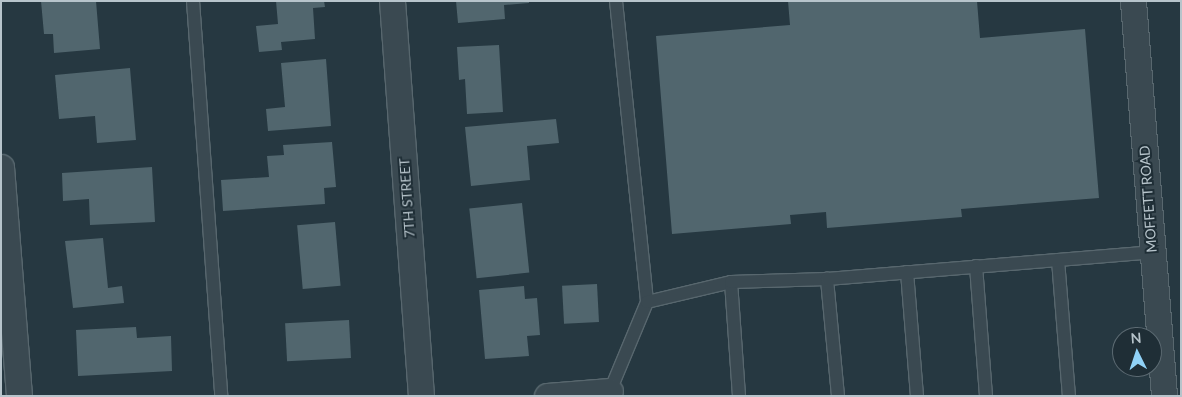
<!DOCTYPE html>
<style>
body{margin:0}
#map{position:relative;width:1182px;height:397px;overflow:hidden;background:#263841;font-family:Lato,sans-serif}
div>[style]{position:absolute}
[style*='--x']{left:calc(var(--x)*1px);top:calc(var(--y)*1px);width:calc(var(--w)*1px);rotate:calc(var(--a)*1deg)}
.building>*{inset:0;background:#51666e;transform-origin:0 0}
.roads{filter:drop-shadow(1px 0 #58676e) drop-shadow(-1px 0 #58676e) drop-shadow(0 1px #58676e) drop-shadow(0 -1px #58676e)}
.lane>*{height:12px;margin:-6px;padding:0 6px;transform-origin:6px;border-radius:6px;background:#3a4951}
.street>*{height:25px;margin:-12.5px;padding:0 12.5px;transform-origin:12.5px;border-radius:12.5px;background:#3a4951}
span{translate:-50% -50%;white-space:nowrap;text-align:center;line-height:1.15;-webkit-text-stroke:4px #1f2e36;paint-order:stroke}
.street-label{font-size:14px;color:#b7c4cb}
.frame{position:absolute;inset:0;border:2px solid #b7c4cb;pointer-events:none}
.north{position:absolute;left:1112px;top:327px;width:50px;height:50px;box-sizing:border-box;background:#1f2e36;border:1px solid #5c6a72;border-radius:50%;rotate:356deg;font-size:14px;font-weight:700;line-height:20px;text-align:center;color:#b7c4cb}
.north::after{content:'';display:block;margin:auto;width:18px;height:22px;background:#90d2f7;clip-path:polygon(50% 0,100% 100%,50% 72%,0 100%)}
</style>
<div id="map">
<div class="building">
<i style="clip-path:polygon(41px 1px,96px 1px,100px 49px,54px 53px,53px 34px,44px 34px)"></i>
<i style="clip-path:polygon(276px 1px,324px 1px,325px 7px,313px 8px,315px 39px,281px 42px,282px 50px,259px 52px,256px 26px,278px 24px)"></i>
<i style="clip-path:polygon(456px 1px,529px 1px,529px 3px,504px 5px,505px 19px,458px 23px)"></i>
<i style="clip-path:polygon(788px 1px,977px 1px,980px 38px,1085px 29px,1099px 198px,961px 209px,962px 217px,827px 228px,826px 212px,790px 215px,791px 224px,672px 234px,656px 36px,790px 25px)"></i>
<i style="clip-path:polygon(499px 45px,503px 112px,467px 114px,465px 79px,459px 80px,457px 47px)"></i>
<i style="clip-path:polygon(326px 59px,331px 126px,268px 131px,266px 109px,285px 107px,281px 63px)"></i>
<i style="clip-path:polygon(130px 68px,136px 140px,97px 143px,95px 116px,59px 119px,55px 75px)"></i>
<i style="clip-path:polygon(556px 119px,559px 143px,527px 146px,530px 180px,471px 186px,465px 127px)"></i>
<i style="clip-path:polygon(332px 142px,336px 187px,324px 188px,325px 204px,223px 211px,221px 180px,269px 177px,267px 156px,284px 155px,283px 145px)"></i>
<i style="clip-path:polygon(152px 167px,155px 222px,90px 225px,89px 199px,63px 201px,62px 173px)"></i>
<i style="left:522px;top:203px;width:70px;height:53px;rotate:84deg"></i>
<i style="left:335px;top:222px;width:64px;height:38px;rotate:85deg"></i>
<i style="clip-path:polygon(103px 238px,108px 288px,122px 286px,124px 303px,73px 308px,65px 241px)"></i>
<i style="left:597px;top:284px;width:38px;height:35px;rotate:87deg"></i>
<i style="clip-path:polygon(524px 286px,525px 299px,537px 298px,540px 335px,527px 336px,529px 356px,485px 359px,479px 290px)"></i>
<i style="left:349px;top:320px;width:38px;height:64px;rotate:87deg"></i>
<i style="clip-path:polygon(136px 327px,137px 338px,171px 336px,172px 371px,78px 376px,76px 330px)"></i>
</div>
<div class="roads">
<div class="lane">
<i style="--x:193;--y:1;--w:396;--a:85.9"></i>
<i style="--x:616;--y:1;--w:303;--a:84.1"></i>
<i style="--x:1058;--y:260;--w:136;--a:85.4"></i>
<i style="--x:976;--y:266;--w:130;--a:85.6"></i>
<i style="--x:907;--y:272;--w:124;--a:85.4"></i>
<i style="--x:611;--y:396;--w:5;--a:-101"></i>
<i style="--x:610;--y:391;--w:96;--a:-67.4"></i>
<i style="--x:647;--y:302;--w:86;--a:-13.4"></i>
<i style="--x:739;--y:396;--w:114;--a:-94"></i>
<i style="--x:731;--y:282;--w:96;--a:-1.8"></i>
<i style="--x:838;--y:396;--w:118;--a:-95.4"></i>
<i style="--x:827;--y:279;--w:326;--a:-4.7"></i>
</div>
<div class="street">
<i style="--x:392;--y:1;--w:396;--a:85.8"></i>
<i style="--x:1133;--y:1;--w:396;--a:85.5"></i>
<i style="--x:1;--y:167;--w:230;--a:85.5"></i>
<i style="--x:547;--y:396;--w:63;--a:-4.5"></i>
</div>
</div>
<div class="street-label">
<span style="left:407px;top:198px;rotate:-94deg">7TH STREET</span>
<span style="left:1148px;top:199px;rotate:-94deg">MOFFETT ROAD</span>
</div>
<div class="frame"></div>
<div class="north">N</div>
</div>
